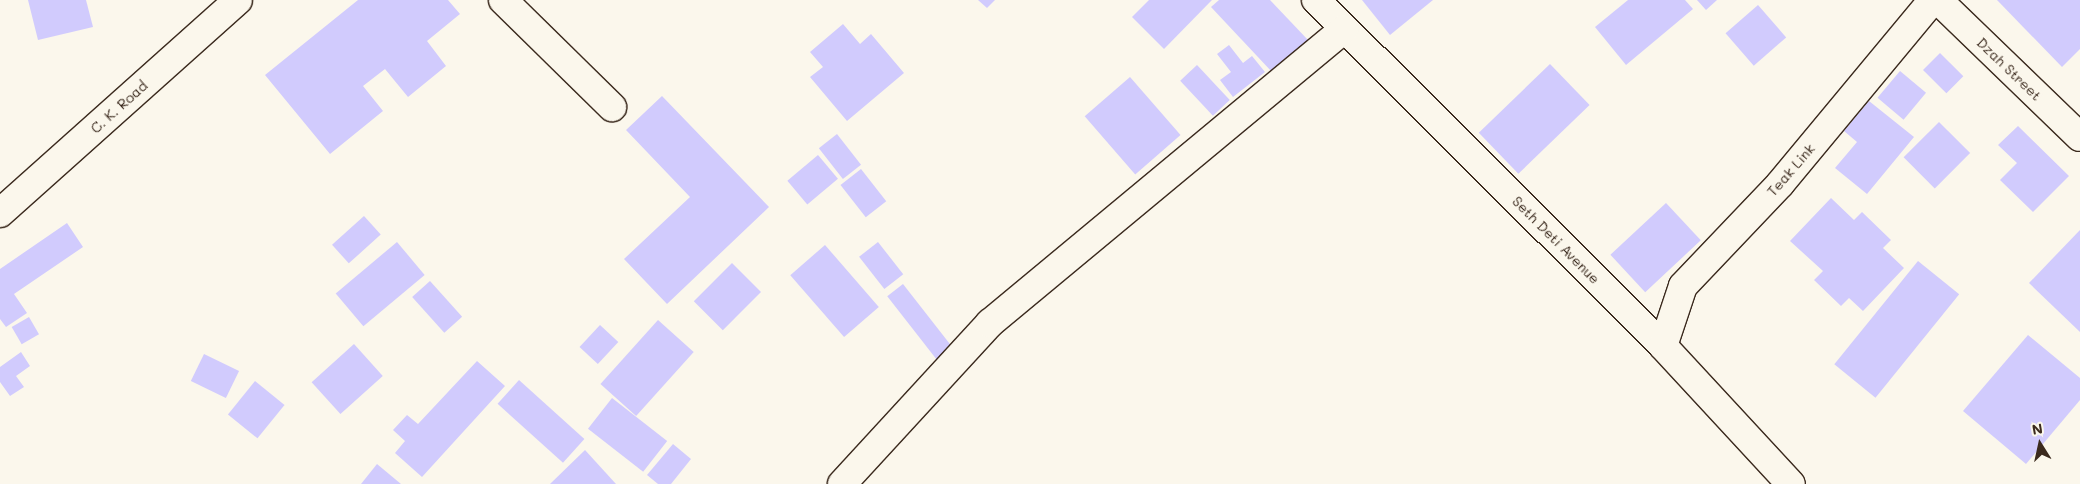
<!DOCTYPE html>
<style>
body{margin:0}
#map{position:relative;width:2080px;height:484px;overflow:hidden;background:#fbf7ec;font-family:Mali,sans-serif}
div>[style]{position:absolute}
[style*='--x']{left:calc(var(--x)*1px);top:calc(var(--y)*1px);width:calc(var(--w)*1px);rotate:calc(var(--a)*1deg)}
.building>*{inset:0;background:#d1cbfd;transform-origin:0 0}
.roads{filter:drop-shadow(1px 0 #3b2a1e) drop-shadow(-1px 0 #3b2a1e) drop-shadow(0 1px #3b2a1e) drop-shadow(0 -1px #3b2a1e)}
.street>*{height:28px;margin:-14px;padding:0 14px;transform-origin:14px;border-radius:14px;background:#fbf7ec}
.secondary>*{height:28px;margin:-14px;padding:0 14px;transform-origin:14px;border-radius:14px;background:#fbf7ec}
span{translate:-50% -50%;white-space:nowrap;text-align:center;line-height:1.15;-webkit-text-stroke:5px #fbf7ec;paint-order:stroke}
.street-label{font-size:14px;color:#3b2a1e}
.north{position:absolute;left:2015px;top:419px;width:50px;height:50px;-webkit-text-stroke:4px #fbf7ec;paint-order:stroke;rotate:350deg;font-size:14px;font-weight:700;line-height:20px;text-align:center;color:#3b2a1e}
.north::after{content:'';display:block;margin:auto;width:18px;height:22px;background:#3b2a1e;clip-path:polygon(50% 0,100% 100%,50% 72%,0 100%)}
</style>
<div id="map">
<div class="building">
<i style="clip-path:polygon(28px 0,86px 0,93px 27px,38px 40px)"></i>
<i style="clip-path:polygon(358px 0,448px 0,460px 14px,427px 41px,446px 66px,408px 97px,385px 69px,363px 86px,383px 111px,330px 154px,265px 75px)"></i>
<i style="clip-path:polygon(978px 0,995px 0,987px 8px)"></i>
<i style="clip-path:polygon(1149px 0,1212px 0,1164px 49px,1132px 17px)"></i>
<i style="clip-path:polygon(1219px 0,1270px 0,1308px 40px,1273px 73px,1211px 7px)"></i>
<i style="clip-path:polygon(1362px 0,1433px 0,1390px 35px)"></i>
<i style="clip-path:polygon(1628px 0,1685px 0,1693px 9px,1626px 65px,1595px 27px)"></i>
<i style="clip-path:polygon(1697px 0,1717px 0,1706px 10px)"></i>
<i style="clip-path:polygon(1997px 0,2080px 0,2080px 49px,2062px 67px)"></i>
<i style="left:1758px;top:5px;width:43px;height:43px;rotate:49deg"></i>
<i style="clip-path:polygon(843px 24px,860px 44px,871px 34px,904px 73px,847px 121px,810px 77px,823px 67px,810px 52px)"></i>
<i style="clip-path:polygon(1229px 45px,1243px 63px,1252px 56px,1265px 72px,1233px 97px,1220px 80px,1231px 72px,1217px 54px)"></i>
<i style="left:1940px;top:53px;width:33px;height:24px;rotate:45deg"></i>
<i style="left:1550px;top:64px;width:57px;height:99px;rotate:46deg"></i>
<i style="left:1197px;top:65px;width:48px;height:23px;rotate:47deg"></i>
<i style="left:1900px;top:71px;width:34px;height:35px;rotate:40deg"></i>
<i style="left:1130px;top:77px;width:77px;height:60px;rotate:49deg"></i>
<i style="clip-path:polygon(662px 96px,769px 207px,667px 304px,624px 259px,690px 197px,626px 130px)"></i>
<i style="clip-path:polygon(1869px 101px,1914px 137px,1867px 194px,1835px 168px,1857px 142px,1844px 131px)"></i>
<i style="left:1939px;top:122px;width:44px;height:50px;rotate:45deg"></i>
<i style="clip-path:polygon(2018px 126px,2069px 176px,2033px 212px,2000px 180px,2017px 163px,1998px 145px)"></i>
<i style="left:837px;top:134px;width:39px;height:23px;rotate:52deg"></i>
<i style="left:818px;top:155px;width:31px;height:40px;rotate:50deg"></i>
<i style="left:861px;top:169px;width:41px;height:26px;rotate:52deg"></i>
<i style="clip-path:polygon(1831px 198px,1854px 220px,1862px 212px,1891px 240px,1883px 248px,1904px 268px,1863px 311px,1849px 298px,1841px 306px,1814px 280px,1823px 271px,1790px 241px)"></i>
<i style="left:1666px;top:203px;width:51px;height:76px;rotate:47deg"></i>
<i style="left:364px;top:216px;width:25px;height:43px;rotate:48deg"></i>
<i style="clip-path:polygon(67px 223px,83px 247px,14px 294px,27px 313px,6px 327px,0 319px,0 269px)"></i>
<i style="clip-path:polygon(2080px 230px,2080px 332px,2029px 283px)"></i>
<i style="left:397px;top:242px;width:43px;height:80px;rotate:50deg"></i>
<i style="left:878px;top:242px;width:41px;height:24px;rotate:52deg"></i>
<i style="left:825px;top:245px;width:82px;height:46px;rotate:49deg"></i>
<i style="left:1918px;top:261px;width:53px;height:133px;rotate:39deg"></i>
<i style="left:732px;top:263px;width:41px;height:54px;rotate:45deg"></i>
<i style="left:430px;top:281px;width:48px;height:24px;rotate:48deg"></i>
<i style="left:903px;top:284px;width:85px;height:20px;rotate:52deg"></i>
<i style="left:29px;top:317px;width:20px;height:20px;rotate:60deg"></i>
<i style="left:658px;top:320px;width:48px;height:86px;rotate:42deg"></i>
<i style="left:600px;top:325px;width:25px;height:30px;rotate:43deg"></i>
<i style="clip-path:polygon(2028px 335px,2080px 378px,2080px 400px,2026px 464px,1963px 411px)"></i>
<i style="left:354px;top:344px;width:43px;height:57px;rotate:48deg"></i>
<i style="clip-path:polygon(21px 352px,30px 366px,16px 376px,24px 387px,10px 396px,0 382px,0 367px)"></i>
<i style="left:204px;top:354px;width:39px;height:30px;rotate:26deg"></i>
<i style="clip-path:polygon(477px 361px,505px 386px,422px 477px,395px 453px,405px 441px,393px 430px,407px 415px,418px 424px)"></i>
<i style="left:519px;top:380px;width:88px;height:32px;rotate:42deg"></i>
<i style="left:255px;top:381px;width:38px;height:43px;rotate:39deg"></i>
<i style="left:612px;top:398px;width:70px;height:39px;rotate:38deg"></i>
<i style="clip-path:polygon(673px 444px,691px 459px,671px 484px,658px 484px,647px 475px)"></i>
<i style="clip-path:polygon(585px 450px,616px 484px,550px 484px)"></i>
<i style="clip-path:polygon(377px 464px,401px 484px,361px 484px)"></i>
</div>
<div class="roads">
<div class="street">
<i style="--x:503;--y:0;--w:153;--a:44.5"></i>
<i style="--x:1316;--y:0;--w:490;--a:44.9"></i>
<i style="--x:1663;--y:346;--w:188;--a:47.2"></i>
<i style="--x:1938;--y:0;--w:197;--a:44"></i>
<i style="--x:1663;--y:346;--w:63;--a:-71.6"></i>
<i style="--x:1683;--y:286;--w:141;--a:-46.4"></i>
<i style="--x:1780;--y:184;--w:239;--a:-50.3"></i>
<i style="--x:842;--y:484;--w:219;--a:-47.4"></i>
<i style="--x:990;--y:323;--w:460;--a:-39.7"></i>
</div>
<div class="secondary">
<i style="--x:0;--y:213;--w:319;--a:-41.8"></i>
</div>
</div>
<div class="street-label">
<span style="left:2009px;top:69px;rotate:44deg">Dzah Street</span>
<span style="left:119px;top:107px;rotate:-42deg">C. K. Road</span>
<span style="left:1791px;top:170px;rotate:-49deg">Teak Link</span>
<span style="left:1556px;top:240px;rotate:45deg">Seth Deti Avenue</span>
</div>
<div class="north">N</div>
</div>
